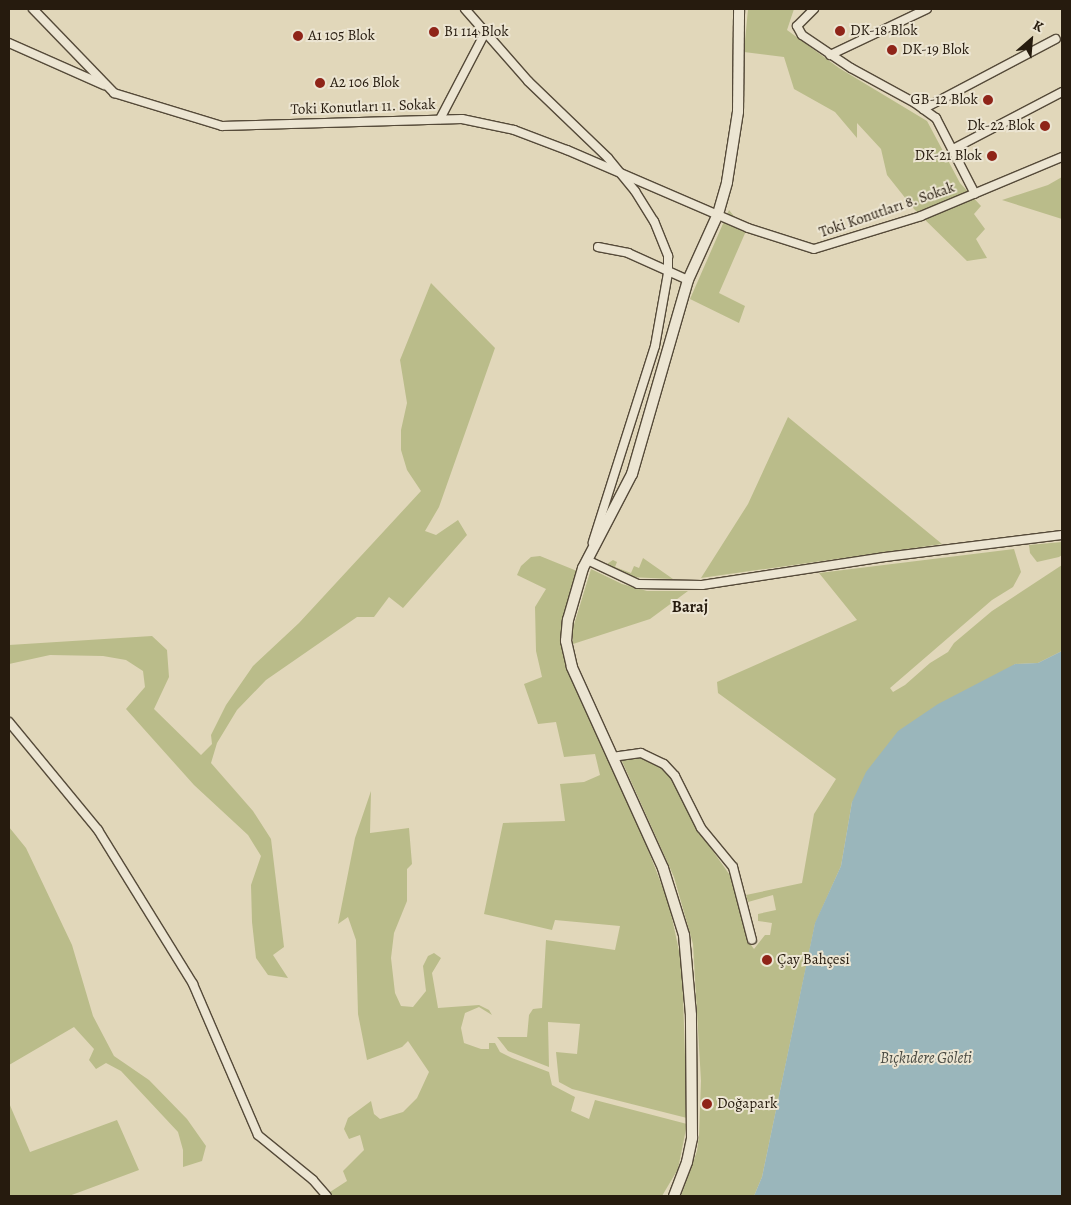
<!DOCTYPE html>
<meta charset="utf-8">
<style>
body{margin:0}
#map{position:relative;width:1071px;height:1205px;overflow:hidden;background:#e1d7ba;font-family:Alegreya,serif}
div>[style]{position:absolute}
[style*='--x']{left:calc(var(--x)*1px);top:calc(var(--y)*1px);width:calc(var(--w)*1px);rotate:calc(var(--a)*1deg)}
.green>*{inset:0;background:#babc8a}
.water>*{inset:0;background:#9ab6bb}
.roads{filter:drop-shadow(1px 0 #554a39) drop-shadow(-1px 0 #554a39) drop-shadow(0 1px #554a39) drop-shadow(0 -1px #554a39)}
.street>*{height:8px;margin:-4px;padding:0 4px;transform-origin:4px;border-radius:4px;background:#ece5d2}
.secondary>*{height:10px;margin:-5px;padding:0 5px;transform-origin:5px;border-radius:5px;background:#ece5d2}
.dots>*{width:14px;height:14px;translate:-50% -50%;box-sizing:border-box;border:2px solid #ece5d2;border-radius:50%}
span{translate:-50% -50%;white-space:nowrap;text-align:center;line-height:1.15;-webkit-text-stroke:4px #ece5d2;paint-order:stroke}
.poi-label{font-size:15px;color:#261b0e}
.left{translate:0 -50%;text-align:left}
.right{translate:-100% -50%;text-align:right}
.street-label{font-size:15px;color:#261b0e}
.neighbourhood-label{font-size:16px;color:#261b0e;font-weight:700}
.water-label{font-size:16px;color:#494a42;font-style:italic}
.frame{position:absolute;inset:0;border:10px solid #261b0e;pointer-events:none}
.north{position:absolute;left:1006px;top:15px;width:50px;height:50px;-webkit-text-stroke:4px #ece5d2;paint-order:stroke;rotate:27deg;font-size:14px;font-weight:700;line-height:20px;text-align:center;color:#261b0e}
.north::after{content:'';display:block;margin:auto;width:18px;height:22px;background:#261b0e;clip-path:polygon(50% 0,100% 100%,50% 72%,0 100%)}
</style>
<div id="map">
<div class="green">
<i style="clip-path:polygon(748px 9px,794px 9px,787px 30px,839px 68px,927px 121px,960px 183px,981px 206px,974px 214px,985px 229px,976px 239px,987px 258px,967px 261px,914px 209px,887px 175px,881px 149px,857px 123px,857px 138px,835px 112px,794px 89px,784px 57px,744px 52px)"></i>
<i style="clip-path:polygon(1062px 177px,1062px 219px,1002px 200px,1048px 185px)"></i>
<i style="clip-path:polygon(729px 210px,746px 231px,719px 293px,745px 306px,739px 323px,690px 299px)"></i>
<i style="clip-path:polygon(431px 283px,495px 348px,439px 507px,425px 531px,436px 535px,458px 520px,467px 535px,403px 608px,389px 597px,374px 617px,357px 617px,266px 680px,237px 710px,217px 743px,211px 763px,253px 811px,271px 839px,284px 947px,273px 955px,288px 978px,268px 975px,256px 958px,252px 922px,251px 885px,261px 856px,248px 835px,194px 785px,126px 709px,145px 687px,143px 671px,126px 660px,103px 656px,50px 655px,9px 664px,9px 645px,152px 636px,167px 650px,169px 677px,154px 709px,201px 755px,212px 744px,211px 735px,226px 705px,253px 666px,299px 623px,421px 491px,407px 470px,401px 450px,401px 430px,407px 403px,400px 360px)"></i>
<i style="clip-path:polygon(788px 417px,942px 544px,701px 578px,748px 504px)"></i>
<i style="clip-path:polygon(1062px 542px,1062px 555px,1059px 557px,1037px 562px,1030px 553px,1029px 545px)"></i>
<i style="clip-path:polygon(1014px 549px,1021px 572px,1013px 587px,992px 600px,890px 688px,893px 692px,905px 685px,930px 663px,948px 652px,954px 643px,992px 611px,1062px 565px,1062px 651px,1038px 663px,1015px 664px,852px 802px,841px 866px,815px 924px,762px 1177px,754px 1196px,681px 1196px,697px 1151px,699px 1136px,701px 1081px,693px 944px,674px 877px,621px 759px,641px 757px,663px 767px,671px 776px,703px 837px,734px 881px,748px 941px,754px 949px,765px 935px,770px 935px,772px 923px,758px 921px,758px 914px,776px 910px,773px 895px,748px 902px,746px 895px,802px 883px,814px 814px,836px 779px,718px 693px,717px 682px,857px 620px,819px 573px)"></i>
<i style="clip-path:polygon(540px 556px,577px 571px,563px 624px,565px 664px,644px 839px,669px 904px,682px 965px,687px 1118px,572px 1089px,559px 1082px,556px 1052px,577px 1054px,580px 1024px,548px 1022px,549px 1067px,508px 1051px,497px 1037px,527px 1037px,529px 1015px,533px 1009px,542px 1008px,546px 940px,615px 950px,620px 926px,555px 920px,552px 930px,484px 914px,503px 823px,565px 821px,560px 784px,584px 782px,600px 775px,595px 754px,564px 757px,556px 722px,538px 724px,524px 684px,542px 677px,536px 651px,535px 607px,546px 589px,517px 575px,521px 566px,531px 557px)"></i>
<i style="clip-path:polygon(643px 558px,673px 579px,629px 577px,607px 564px,613px 560px,617px 562px,615px 567px,631px 573px,634px 566px,639px 568px)"></i>
<i style="clip-path:polygon(591px 569px,622px 584px,647px 591px,688px 591px,650px 619px,573px 644px,573px 628px)"></i>
<i style="clip-path:polygon(371px 791px,370px 833px,409px 828px,412px 864px,407px 869px,407px 901px,394px 933px,391px 958px,395px 993px,401px 1006px,413px 1007px,426px 991px,423px 966px,428px 956px,434px 953px,441px 958px,432px 973px,438px 1008px,479px 1005px,489px 1010px,492px 1015px,479px 1007px,465px 1013px,461px 1028px,464px 1043px,481px 1049px,489px 1049px,489px 1043px,495px 1043px,500px 1052px,512px 1058px,549px 1072px,552px 1085px,575px 1097px,571px 1111px,589px 1119px,595px 1100px,687px 1124px,678px 1169px,662px 1196px,332px 1196px,330px 1192px,347px 1181px,343px 1171px,364px 1150px,360px 1135px,349px 1139px,344px 1129px,348px 1118px,371px 1101px,374px 1114px,380px 1119px,403px 1112px,417px 1098px,429px 1072px,408px 1041px,402px 1047px,367px 1060px,358px 1014px,356px 940px,348px 917px,338px 924px,355px 838px)"></i>
<i style="clip-path:polygon(9px 827px,26px 848px,72px 945px,93px 1016px,114px 1056px,149px 1080px,187px 1119px,206px 1146px,202px 1161px,183px 1167px,183px 1150px,178px 1132px,121px 1071px,106px 1063px,96px 1069px,89px 1060px,94px 1049px,74px 1027px,9px 1065px)"></i>
<i style="clip-path:polygon(9px 1103px,30px 1152px,117px 1120px,139px 1170px,69px 1196px,9px 1196px)"></i>
</div>
<div class="water">
<i style="clip-path:polygon(1062px 651px,1062px 1196px,754px 1196px,762px 1177px,815px 923px,841px 866px,852px 802px,866px 772px,898px 731px,938px 704px,1015px 664px,1038px 663px)"></i>
</div>
<div class="roads">
<div class="street">
<i style="--x:33;--y:9;--w:117;--a:46"></i>
<i style="--x:114;--y:93;--w:113;--a:17"></i>
<i style="--x:222;--y:126;--w:240;--a:-1.7"></i>
<i style="--x:462;--y:119;--w:53;--a:11.9"></i>
<i style="--x:514;--y:130;--w:57;--a:20.7"></i>
<i style="--x:567;--y:150;--w:197;--a:23.3"></i>
<i style="--x:748;--y:228;--w:69;--a:17.7"></i>
<i style="--x:814;--y:249;--w:112;--a:-17.1"></i>
<i style="--x:921;--y:216;--w:153;--a:-22.7"></i>
<i style="--x:465;--y:9;--w:96;--a:48.8"></i>
<i style="--x:528;--y:81;--w:111;--a:43.9"></i>
<i style="--x:608;--y:158;--w:43;--a:50.7"></i>
<i style="--x:635;--y:191;--w:36;--a:58"></i>
<i style="--x:654;--y:221;--w:38;--a:68"></i>
<i style="--x:668;--y:256;--w:17;--a:90"></i>
<i style="--x:668;--y:273;--w:74;--a:100.1"></i>
<i style="--x:655;--y:346;--w:206;--a:107.6"></i>
<i style="--x:814;--y:9;--w:24;--a:135"></i>
<i style="--x:797;--y:26;--w:10;--a:61"></i>
<i style="--x:802;--y:35;--w:59;--a:34"></i>
<i style="--x:851;--y:68;--w:73;--a:28.7"></i>
<i style="--x:915;--y:103;--w:26;--a:36"></i>
<i style="--x:936;--y:118;--w:85;--a:62.8"></i>
<i style="--x:9;--y:43;--w:104;--a:23.9"></i>
<i style="--x:830;--y:55;--w:107;--a:-25.4"></i>
<i style="--x:923;--y:109;--w:150;--a:-27.8"></i>
<i style="--x:440;--y:119;--w:99;--a:-62.4"></i>
<i style="--x:953;--y:149;--w:123;--a:-27.6"></i>
<i style="--x:598;--y:247;--w:31;--a:11"></i>
<i style="--x:628;--y:253;--w:66;--a:24.2"></i>
<i style="--x:588;--y:557;--w:3;--a:108"></i>
<i style="--x:587;--y:560;--w:56;--a:25.2"></i>
<i style="--x:638;--y:584;--w:64;--a:0.9"></i>
<i style="--x:702;--y:585;--w:185;--a:-8.7"></i>
<i style="--x:885;--y:557;--w:178;--a:-7.1"></i>
<i style="--x:9;--y:722;--w:140;--a:50.5"></i>
<i style="--x:98;--y:830;--w:181;--a:58.3"></i>
<i style="--x:193;--y:984;--w:164;--a:66.7"></i>
<i style="--x:258;--y:1135;--w:71;--a:39.3"></i>
<i style="--x:313;--y:1180;--w:21;--a:49"></i>
<i style="--x:612;--y:757;--w:29;--a:-8"></i>
<i style="--x:641;--y:753;--w:25;--a:26"></i>
<i style="--x:664;--y:764;--w:16;--a:47"></i>
<i style="--x:675;--y:776;--w:58;--a:63.4"></i>
<i style="--x:701;--y:828;--w:50;--a:50.6"></i>
<i style="--x:733;--y:867;--w:75;--a:75.4"></i>
</div>
<div class="secondary">
<i style="--x:674;--y:1196;--w:36;--a:-69"></i>
<i style="--x:687;--y:1162;--w:25;--a:-78"></i>
<i style="--x:692;--y:1138;--w:123;--a:-90.5"></i>
<i style="--x:691;--y:1015;--w:80;--a:-95"></i>
<i style="--x:684;--y:935;--w:70;--a:-107.4"></i>
<i style="--x:663;--y:868;--w:221;--a:-114.4"></i>
<i style="--x:572;--y:667;--w:27;--a:-103"></i>
<i style="--x:566;--y:641;--w:21;--a:-85"></i>
<i style="--x:568;--y:620;--w:54;--a:-73.9"></i>
<i style="--x:583;--y:568;--w:106;--a:-62.5"></i>
<i style="--x:632;--y:474;--w:202;--a:-73.9"></i>
<i style="--x:688;--y:280;--w:72;--a:-65.6"></i>
<i style="--x:718;--y:214;--w:33;--a:-74"></i>
<i style="--x:727;--y:182;--w:71;--a:-81.1"></i>
<i style="--x:738;--y:112;--w:103;--a:-89.4"></i>
</div>
</div>
<div class="dots">
<i style="left:840px;top:31px;background:#8f2418"></i>
<i style="left:434px;top:32px;background:#8f2418"></i>
<i style="left:298px;top:36px;background:#8f2418"></i>
<i style="left:892px;top:50px;background:#8f2418"></i>
<i style="left:320px;top:83px;background:#8f2418"></i>
<i style="left:988px;top:100px;background:#8f2418"></i>
<i style="left:1045px;top:126px;background:#8f2418"></i>
<i style="left:992px;top:156px;background:#8f2418"></i>
<i style="left:767px;top:960px;background:#8f2418"></i>
<i style="left:707px;top:1104px;background:#8f2418"></i>
</div>
<div class="poi-label">
<span class="left" style="left:850px;top:31px">DK-18 Blok</span>
<span class="left" style="left:444px;top:32px">B1 114 Blok</span>
<span class="left" style="left:308px;top:36px">A1 105 Blok</span>
<span class="left" style="left:902px;top:50px">DK-19 Blok</span>
<span class="left" style="left:330px;top:83px">A2 106 Blok</span>
<span class="right" style="left:978px;top:100px">GB-12 Blok</span>
<span class="right" style="left:1035px;top:126px">Dk-22 Blok</span>
<span class="right" style="left:982px;top:156px">DK-21 Blok</span>
<span class="left" style="left:777px;top:960px">Çay Bahçesi</span>
<span class="left" style="left:717px;top:1104px">Doğapark</span>
</div>
<div class="street-label">
<span style="left:363px;top:107px;rotate:-2deg">Toki Konutları 11. Sokak</span>
<span style="left:887px;top:210px;rotate:-19deg">Toki Konutları 8. Sokak</span>
</div>
<div class="neighbourhood-label">
<span style="left:690px;top:607px">Baraj</span>
</div>
<div class="water-label">
<span style="left:926px;top:1058px">Bıçkıdere Göleti</span>
</div>
<div class="frame"></div>
<div class="north">K</div>
</div>
